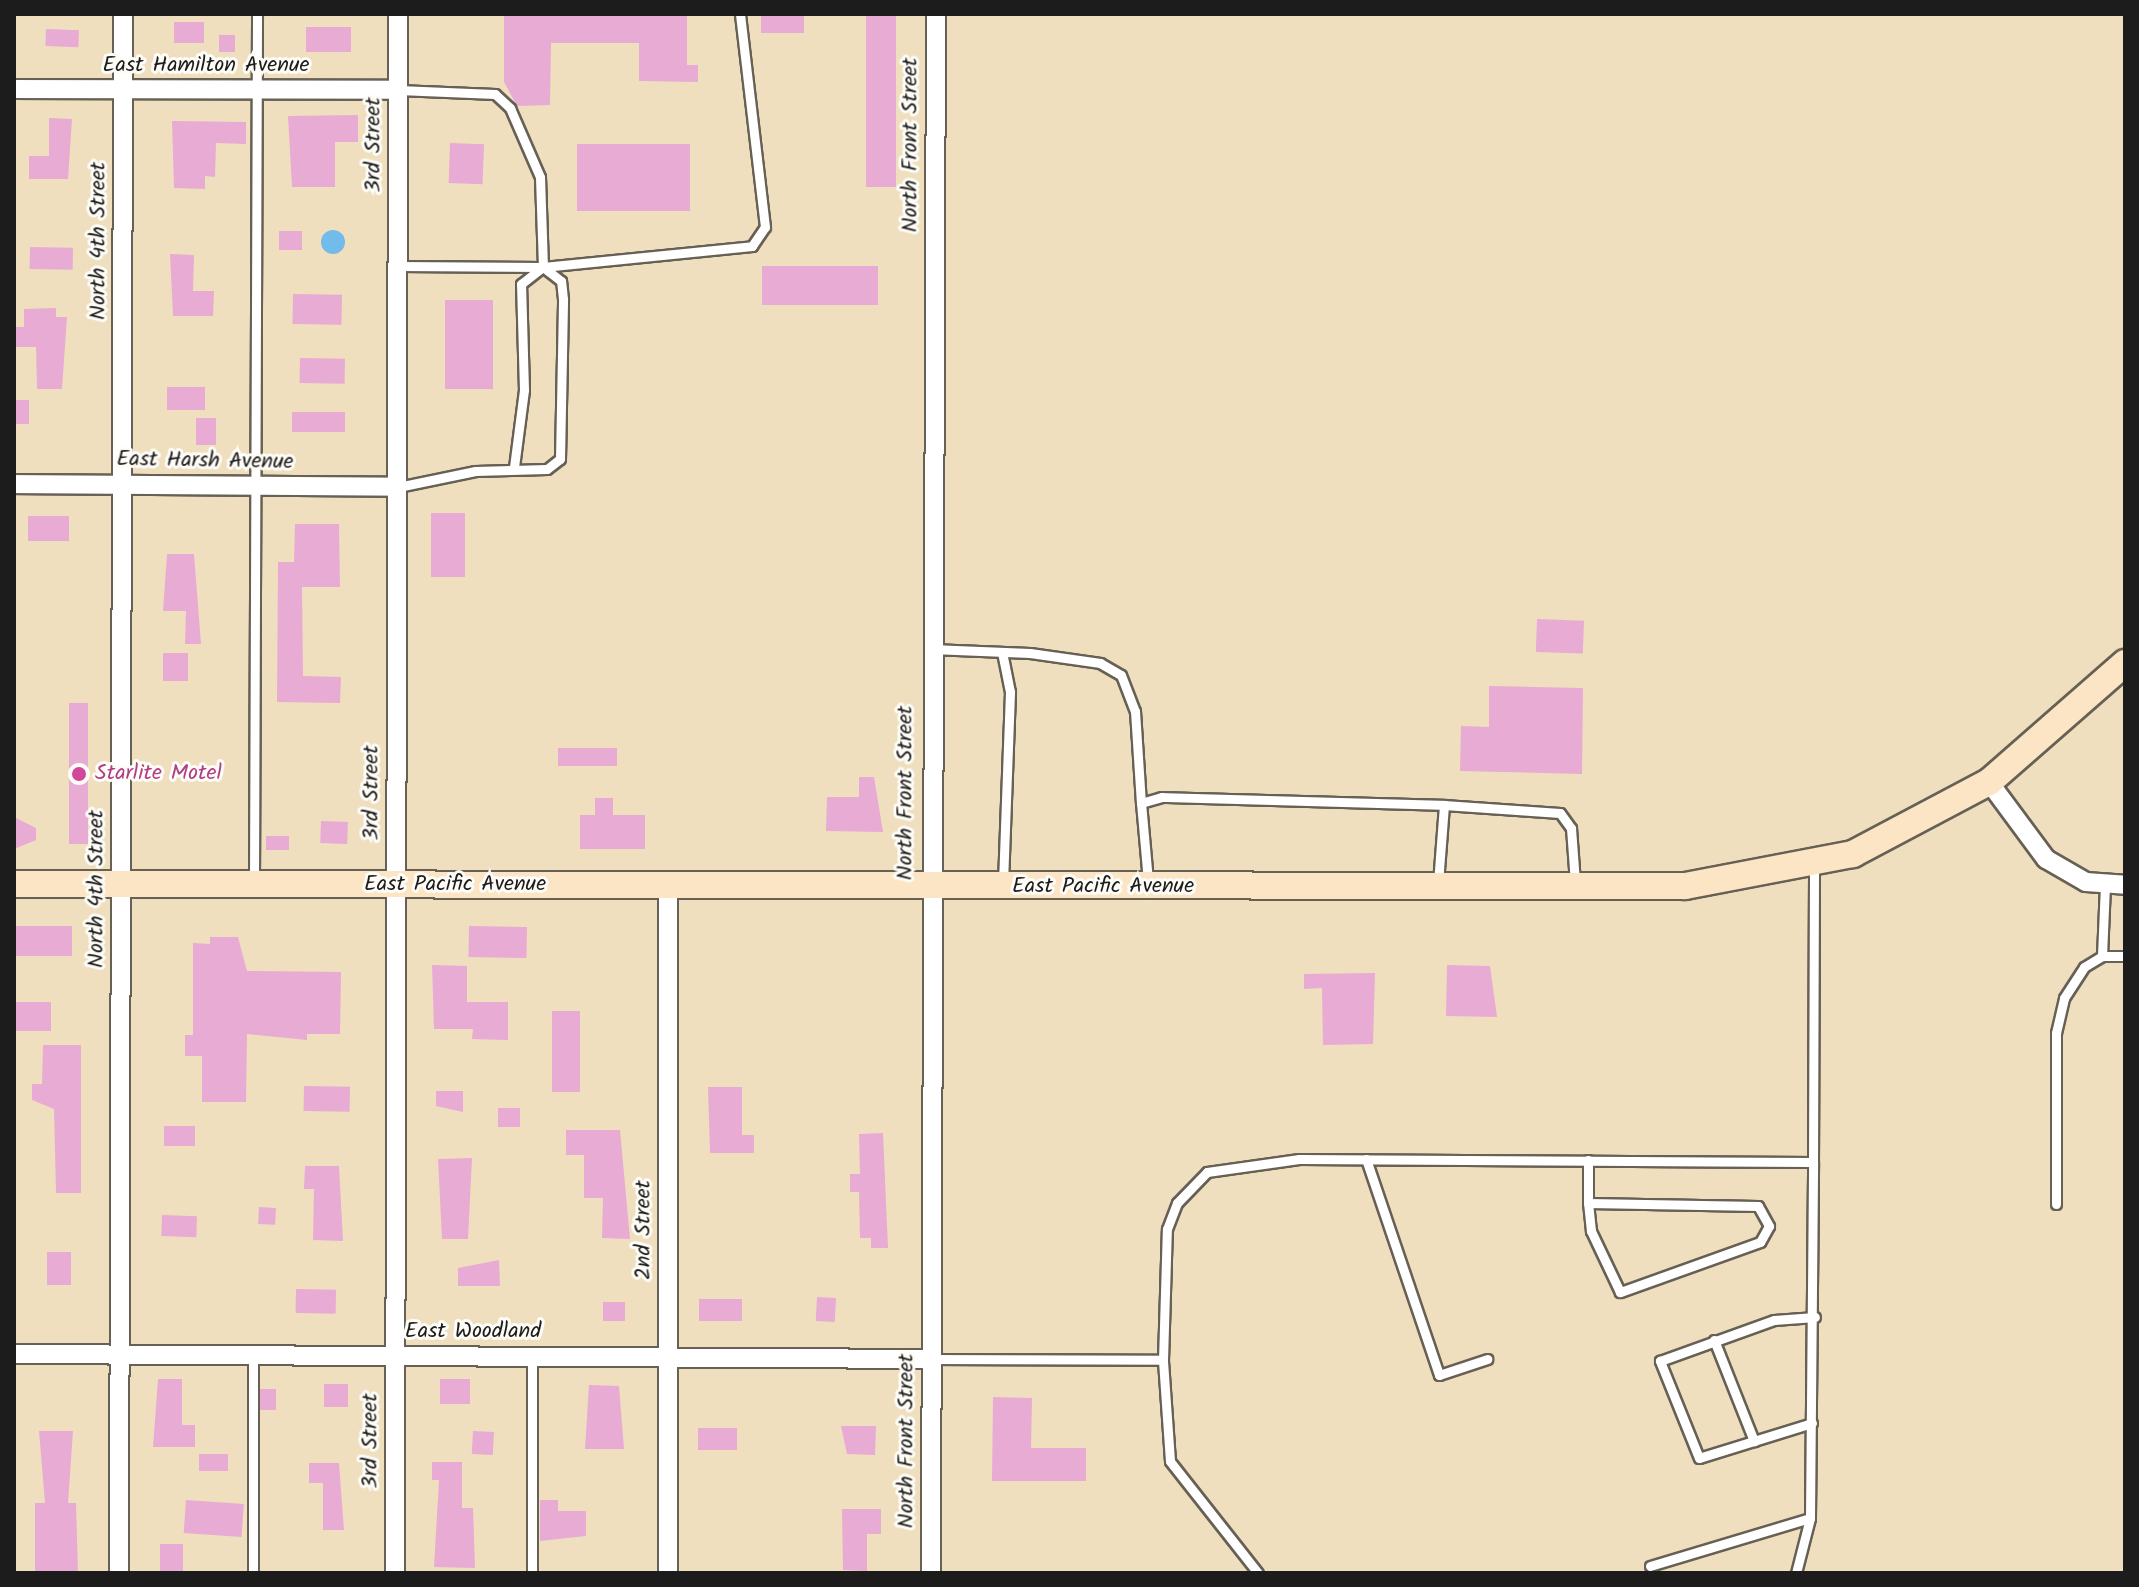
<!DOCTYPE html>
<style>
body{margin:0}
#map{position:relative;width:2139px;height:1587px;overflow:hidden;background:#efdfbf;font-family:Kalam,sans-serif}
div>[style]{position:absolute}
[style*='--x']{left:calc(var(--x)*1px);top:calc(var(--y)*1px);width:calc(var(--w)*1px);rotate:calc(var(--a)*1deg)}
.water>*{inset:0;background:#72bbea}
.round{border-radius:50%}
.building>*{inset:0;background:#e7abd4;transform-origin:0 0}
.roads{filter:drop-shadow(2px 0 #666055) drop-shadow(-2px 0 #666055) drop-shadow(0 2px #666055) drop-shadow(0 -2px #666055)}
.lane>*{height:9px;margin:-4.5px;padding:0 4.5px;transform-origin:4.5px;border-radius:4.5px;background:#fff}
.street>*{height:18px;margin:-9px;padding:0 9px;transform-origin:9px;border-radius:9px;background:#fff}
.secondary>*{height:26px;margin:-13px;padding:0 13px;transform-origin:13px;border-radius:13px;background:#fce5c4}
.dots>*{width:22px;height:22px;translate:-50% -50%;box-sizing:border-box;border:4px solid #fdfcf7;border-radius:50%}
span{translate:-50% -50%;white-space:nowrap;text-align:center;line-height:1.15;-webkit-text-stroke:6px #fdfcf7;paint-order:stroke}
.street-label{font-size:22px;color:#1c1c1c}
.hotel-label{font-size:22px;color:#b23c85}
.left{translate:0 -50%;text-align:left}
.frame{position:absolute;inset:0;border:16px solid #1c1c1c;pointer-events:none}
</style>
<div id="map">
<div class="water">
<i class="round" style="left:321px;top:230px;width:24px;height:24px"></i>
</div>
<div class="building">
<i style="clip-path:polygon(504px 14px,687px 14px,687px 65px,698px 65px,698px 82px,639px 81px,639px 43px,551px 43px,550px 105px,517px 106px,504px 82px)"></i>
<i style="left:761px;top:14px;width:43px;height:19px"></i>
<i style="left:866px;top:14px;width:30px;height:173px"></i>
<i style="left:174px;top:22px;width:30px;height:21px"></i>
<i style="left:306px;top:27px;width:45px;height:25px"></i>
<i style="left:46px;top:29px;width:33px;height:17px;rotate:2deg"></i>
<i style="left:219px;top:35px;width:16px;height:17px"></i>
<i style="clip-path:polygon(358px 115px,358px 142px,335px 142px,335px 187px,292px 187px,288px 116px)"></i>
<i style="clip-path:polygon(49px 118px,72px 119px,68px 179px,29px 179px,29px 156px,49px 156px)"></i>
<i style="clip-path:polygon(172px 121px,246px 122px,246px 144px,216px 143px,215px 177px,205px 176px,205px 189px,174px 188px)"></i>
<i style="left:450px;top:143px;width:34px;height:40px;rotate:2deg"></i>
<i style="left:577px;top:144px;width:113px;height:67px"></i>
<i style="left:302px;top:231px;width:19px;height:23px;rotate:90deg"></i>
<i style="left:30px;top:247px;width:43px;height:22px;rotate:1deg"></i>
<i style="clip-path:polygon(170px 254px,194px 255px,193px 291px,214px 291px,213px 316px,173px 316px)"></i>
<i style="left:762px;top:266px;width:116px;height:39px"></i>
<i style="left:293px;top:294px;width:49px;height:30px;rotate:1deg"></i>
<i style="left:445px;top:300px;width:48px;height:89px"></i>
<i style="clip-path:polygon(56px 308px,56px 317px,67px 317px,62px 389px,37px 389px,36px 347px,14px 347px,14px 327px,24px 327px,24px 309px)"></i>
<i style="left:300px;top:358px;width:45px;height:25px;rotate:1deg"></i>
<i style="left:167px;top:387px;width:38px;height:23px"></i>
<i style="left:14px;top:400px;width:15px;height:24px"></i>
<i style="left:292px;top:412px;width:53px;height:20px"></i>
<i style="left:196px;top:418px;width:20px;height:27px"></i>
<i style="left:431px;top:513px;width:34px;height:64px"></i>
<i style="left:28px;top:516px;width:41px;height:25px"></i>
<i style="clip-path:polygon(295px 524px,339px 524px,340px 587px,302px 587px,303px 676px,341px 677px,340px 703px,277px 702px,278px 562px,294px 562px)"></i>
<i style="clip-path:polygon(167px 554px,194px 554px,201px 644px,185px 644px,186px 611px,163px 611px)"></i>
<i style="left:1537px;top:619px;width:47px;height:33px;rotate:2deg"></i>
<i style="left:163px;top:653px;width:25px;height:28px"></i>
<i style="clip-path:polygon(1489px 686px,1583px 688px,1582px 774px,1460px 771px,1461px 726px,1489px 727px)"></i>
<i style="left:88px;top:703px;width:141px;height:19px;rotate:90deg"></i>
<i style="left:558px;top:748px;width:59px;height:18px"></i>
<i style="clip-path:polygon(859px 777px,874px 777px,883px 832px,826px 831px,827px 797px,859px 797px)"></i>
<i style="clip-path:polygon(595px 798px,613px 798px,613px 815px,645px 815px,645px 849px,580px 849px,580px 815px,595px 815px)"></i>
<i style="clip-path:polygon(14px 817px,36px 828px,36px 840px,14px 849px)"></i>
<i style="left:321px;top:821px;width:27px;height:22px;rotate:2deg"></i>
<i style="left:266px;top:836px;width:23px;height:14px"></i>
<i style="left:72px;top:926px;width:30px;height:58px;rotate:90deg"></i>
<i style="left:469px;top:926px;width:58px;height:31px;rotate:1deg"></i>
<i style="clip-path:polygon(210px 937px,238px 937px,247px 971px,341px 972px,340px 1034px,307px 1034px,307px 1040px,247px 1034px,246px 1102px,202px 1102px,202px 1056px,185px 1056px,185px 1035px,193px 1035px,193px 943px,210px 944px)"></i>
<i style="clip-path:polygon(432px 965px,467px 966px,467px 1002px,508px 1002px,508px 1040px,472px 1039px,473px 1029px,434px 1029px)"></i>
<i style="clip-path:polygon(1447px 965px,1490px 966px,1497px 1017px,1446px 1016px)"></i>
<i style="clip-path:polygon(1375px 973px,1373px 1044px,1323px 1045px,1322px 988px,1304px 989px,1304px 974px)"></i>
<i style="left:14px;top:1002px;width:37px;height:29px"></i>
<i style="left:552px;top:1011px;width:28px;height:81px"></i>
<i style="clip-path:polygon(43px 1045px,81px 1045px,81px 1193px,56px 1193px,54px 1109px,32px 1100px,32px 1084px,42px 1084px)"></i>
<i style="left:304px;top:1086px;width:46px;height:25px;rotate:1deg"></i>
<i style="clip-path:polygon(708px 1087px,742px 1087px,742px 1135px,754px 1135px,754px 1153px,710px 1153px)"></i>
<i style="clip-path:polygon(436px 1091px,463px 1091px,463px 1112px,436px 1106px)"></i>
<i style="left:498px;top:1108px;width:22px;height:19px"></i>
<i style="left:164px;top:1126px;width:31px;height:20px"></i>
<i style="clip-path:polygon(566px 1130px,620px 1130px,630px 1239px,602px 1238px,603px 1198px,584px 1198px,584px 1155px,566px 1155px)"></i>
<i style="clip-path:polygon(883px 1133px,888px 1248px,871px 1248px,871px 1238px,860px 1238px,859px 1192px,850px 1192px,850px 1174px,860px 1174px,859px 1134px)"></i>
<i style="clip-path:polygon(472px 1158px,468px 1239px,442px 1239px,438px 1159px)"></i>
<i style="clip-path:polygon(305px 1166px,339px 1166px,343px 1241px,313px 1240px,314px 1189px,304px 1189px)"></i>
<i style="left:259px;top:1207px;width:17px;height:17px;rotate:3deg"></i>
<i style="left:162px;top:1215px;width:35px;height:21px;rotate:2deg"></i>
<i style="left:47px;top:1252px;width:24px;height:33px"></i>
<i style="clip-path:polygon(499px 1260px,500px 1286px,458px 1286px,458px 1268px)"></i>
<i style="left:296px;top:1289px;width:40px;height:24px;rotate:1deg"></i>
<i style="left:817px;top:1297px;width:19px;height:24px;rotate:3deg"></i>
<i style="left:699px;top:1299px;width:43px;height:22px"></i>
<i style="left:603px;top:1302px;width:22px;height:19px"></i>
<i style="clip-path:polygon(158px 1379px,182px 1379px,182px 1425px,195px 1425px,195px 1447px,153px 1447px)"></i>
<i style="left:440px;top:1379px;width:30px;height:25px"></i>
<i style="left:324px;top:1384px;width:24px;height:23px"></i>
<i style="clip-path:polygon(589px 1385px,619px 1386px,624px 1449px,585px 1449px)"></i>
<i style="left:276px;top:1389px;width:21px;height:16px;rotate:90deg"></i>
<i style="clip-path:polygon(993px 1397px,1032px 1398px,1031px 1448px,1086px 1448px,1086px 1481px,992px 1481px)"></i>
<i style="clip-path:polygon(841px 1426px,876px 1426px,875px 1455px,847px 1454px)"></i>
<i style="left:698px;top:1428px;width:39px;height:22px"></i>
<i style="clip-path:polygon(39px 1431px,73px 1431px,68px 1503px,76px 1503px,78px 1573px,35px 1573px,35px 1503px,45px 1503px)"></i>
<i style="left:473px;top:1431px;width:21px;height:23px;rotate:3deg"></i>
<i style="left:199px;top:1454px;width:29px;height:17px"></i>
<i style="clip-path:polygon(432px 1462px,462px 1462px,462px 1508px,473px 1508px,475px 1568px,434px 1567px,439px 1480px,432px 1480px)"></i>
<i style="clip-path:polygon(309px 1463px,339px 1463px,344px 1530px,323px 1530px,323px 1483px,309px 1483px)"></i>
<i style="left:186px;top:1500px;width:58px;height:33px;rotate:4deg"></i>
<i style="clip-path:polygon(540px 1500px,558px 1500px,558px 1511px,586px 1511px,586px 1536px,540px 1541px)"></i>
<i style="clip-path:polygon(842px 1509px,881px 1509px,881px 1534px,867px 1534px,867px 1571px,843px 1570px)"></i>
<i style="left:160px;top:1544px;width:23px;height:29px"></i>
</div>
<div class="roads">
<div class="lane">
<i style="--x:398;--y:90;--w:97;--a:2.4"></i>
<i style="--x:495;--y:94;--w:21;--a:43"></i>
<i style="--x:510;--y:108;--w:75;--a:66.5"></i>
<i style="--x:540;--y:177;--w:90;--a:88.1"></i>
<i style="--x:398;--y:266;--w:145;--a:0.4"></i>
<i style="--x:543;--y:267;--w:210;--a:-5.7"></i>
<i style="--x:752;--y:246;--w:23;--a:-56"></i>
<i style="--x:765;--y:227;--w:214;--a:-96.7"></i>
<i style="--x:514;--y:467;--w:78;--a:-82.6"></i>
<i style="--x:524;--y:390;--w:106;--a:-91.6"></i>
<i style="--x:521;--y:284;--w:28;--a:-38"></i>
<i style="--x:398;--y:487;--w:79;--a:-11.7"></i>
<i style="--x:475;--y:471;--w:72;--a:-1.6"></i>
<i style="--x:547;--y:469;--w:16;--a:-38"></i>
<i style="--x:560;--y:459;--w:160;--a:-88.9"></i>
<i style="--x:563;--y:299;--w:18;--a:-96"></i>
<i style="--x:561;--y:281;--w:23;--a:-142"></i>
<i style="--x:931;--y:649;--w:99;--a:2.3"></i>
<i style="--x:1030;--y:653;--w:71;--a:8.1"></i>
<i style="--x:1100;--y:663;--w:24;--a:30"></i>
<i style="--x:1121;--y:675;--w:39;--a:69"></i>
<i style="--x:1135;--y:711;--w:92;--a:86.3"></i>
<i style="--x:1002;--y:652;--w:41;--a:78.7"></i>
<i style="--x:1010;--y:692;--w:192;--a:92.1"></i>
<i style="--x:1444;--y:805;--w:116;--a:3.9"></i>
<i style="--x:1560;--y:813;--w:19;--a:54"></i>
<i style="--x:1571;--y:828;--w:55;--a:85.8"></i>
<i style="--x:1148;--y:881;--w:78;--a:-95.1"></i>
<i style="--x:1141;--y:803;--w:22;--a:-16"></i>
<i style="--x:1162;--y:797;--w:282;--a:1.6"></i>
<i style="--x:1444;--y:805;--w:78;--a:94.4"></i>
<i style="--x:254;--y:882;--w:868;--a:-89.8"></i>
<i style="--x:2102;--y:956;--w:71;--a:-87.6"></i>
<i style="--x:1366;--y:1159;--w:228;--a:71.3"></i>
<i style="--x:1439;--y:1375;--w:51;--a:-18.4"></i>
<i style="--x:1588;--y:1203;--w:170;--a:1"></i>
<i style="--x:1758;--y:1206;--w:23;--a:61"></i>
<i style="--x:1769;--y:1226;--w:18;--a:119"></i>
<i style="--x:1760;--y:1242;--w:149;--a:160.3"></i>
<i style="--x:1620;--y:1292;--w:68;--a:-115.4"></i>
<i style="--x:1591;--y:1231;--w:28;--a:-96"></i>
<i style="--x:1588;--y:1203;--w:43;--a:-90"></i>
<i style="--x:2056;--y:1204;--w:171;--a:-90"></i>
<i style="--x:2056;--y:1033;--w:36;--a:-77"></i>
<i style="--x:2064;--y:998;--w:37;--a:-57"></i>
<i style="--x:2084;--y:967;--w:21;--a:-31"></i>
<i style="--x:2102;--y:956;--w:23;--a:0"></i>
<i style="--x:1714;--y:1340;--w:109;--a:68.4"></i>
<i style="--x:253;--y:1355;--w:218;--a:90"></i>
<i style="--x:931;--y:1359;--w:232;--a:0.2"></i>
<i style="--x:1812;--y:1423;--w:118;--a:162.8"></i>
<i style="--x:1699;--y:1458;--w:105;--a:-111.9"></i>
<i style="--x:1660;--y:1361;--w:121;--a:-19.8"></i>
<i style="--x:1774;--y:1320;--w:41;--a:-4.2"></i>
<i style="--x:1650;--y:1566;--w:167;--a:-16.7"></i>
<i style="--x:532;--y:1573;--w:217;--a:-90"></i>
<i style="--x:1258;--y:1573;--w:142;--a:-128.2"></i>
<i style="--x:1170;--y:1461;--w:101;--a:-94"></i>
<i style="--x:1163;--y:1360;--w:131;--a:-88.3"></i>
<i style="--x:1167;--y:1229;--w:28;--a:-69"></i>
<i style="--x:1177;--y:1203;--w:43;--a:-45.9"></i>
<i style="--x:1207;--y:1172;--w:93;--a:-8"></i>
<i style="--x:1299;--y:1159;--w:514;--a:0.33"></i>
<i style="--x:1813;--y:1162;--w:296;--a:-89.8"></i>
<i style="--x:1796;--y:1573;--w:57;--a:-75.7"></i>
<i style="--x:1810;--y:1518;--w:356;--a:-89.5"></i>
</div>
<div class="street">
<i style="--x:14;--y:89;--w:384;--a:0.1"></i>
<i style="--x:14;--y:484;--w:382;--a:0.4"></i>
<i style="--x:1989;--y:782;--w:96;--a:53.5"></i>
<i style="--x:2046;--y:859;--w:46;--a:29.9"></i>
<i style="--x:2086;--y:882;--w:39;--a:4"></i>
<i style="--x:14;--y:1354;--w:917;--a:0.31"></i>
<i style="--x:119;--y:1573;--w:1559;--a:-89.85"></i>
<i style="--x:395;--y:1573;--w:1559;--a:-89.89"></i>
<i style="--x:668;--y:1573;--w:687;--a:-90"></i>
<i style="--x:931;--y:1573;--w:1559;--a:-89.82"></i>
</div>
<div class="secondary">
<i style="--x:14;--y:884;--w:1671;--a:0.07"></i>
<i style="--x:1685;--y:886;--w:171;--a:-10.8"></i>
<i style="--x:1853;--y:854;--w:154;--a:-27.9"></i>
<i style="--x:1989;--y:782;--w:181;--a:-41.2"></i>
</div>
</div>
<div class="dots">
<i style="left:79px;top:774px;background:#d1479c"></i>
</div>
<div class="street-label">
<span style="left:206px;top:66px">East Hamilton Avenue</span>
<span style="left:374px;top:145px;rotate:-90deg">3rd Street</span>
<span style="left:911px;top:145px;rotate:-90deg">North Front Street</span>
<span style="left:99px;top:241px;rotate:-90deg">North 4th Street</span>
<span style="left:205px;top:461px;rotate:1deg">East Harsh Avenue</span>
<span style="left:372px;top:793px;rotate:-90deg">3rd Street</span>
<span style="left:906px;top:793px;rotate:-90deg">North Front Street</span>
<span style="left:455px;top:885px">East Pacific Avenue</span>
<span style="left:1103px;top:887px">East Pacific Avenue</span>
<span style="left:97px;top:889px;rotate:-90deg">North 4th Street</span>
<span style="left:644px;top:1230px;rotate:-90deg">2nd Street</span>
<span style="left:473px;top:1332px">East Woodland</span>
<span style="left:371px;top:1441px;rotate:-90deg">3rd Street</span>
<span style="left:907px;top:1441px;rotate:-90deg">North Front Street</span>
</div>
<div class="hotel-label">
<span class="left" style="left:95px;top:774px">Starlite Motel</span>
</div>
<div class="frame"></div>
</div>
